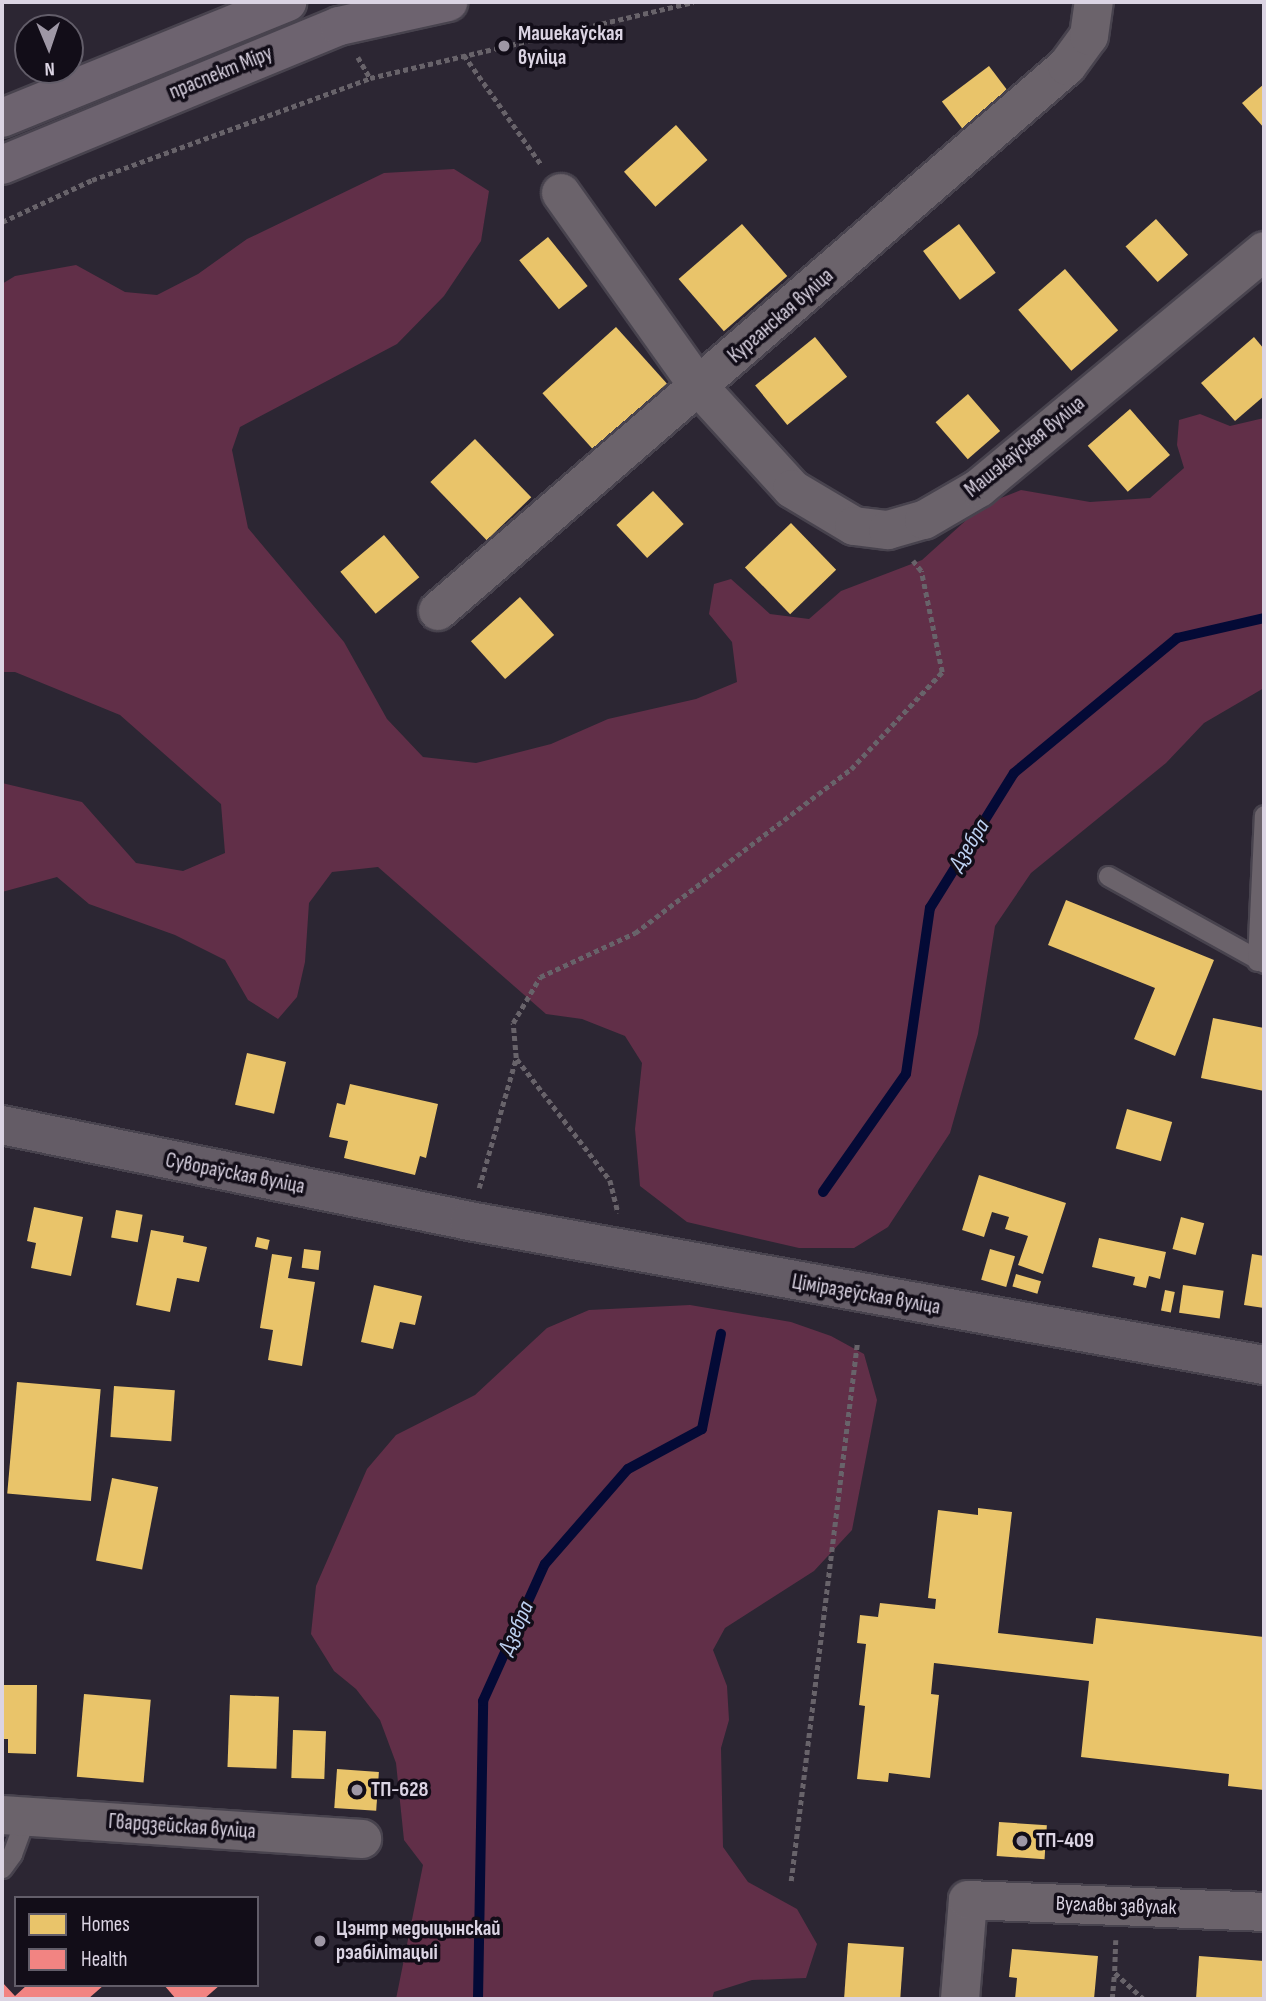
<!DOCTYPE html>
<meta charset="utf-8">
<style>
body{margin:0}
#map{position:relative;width:1266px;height:2001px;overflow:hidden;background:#2c2633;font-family:"Sofia Sans Condensed",sans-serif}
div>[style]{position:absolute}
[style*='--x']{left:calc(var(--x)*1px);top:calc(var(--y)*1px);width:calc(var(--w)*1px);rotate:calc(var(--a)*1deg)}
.green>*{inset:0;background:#612f48}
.homes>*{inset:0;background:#e9c46a;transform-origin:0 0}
.health>*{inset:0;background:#f28482}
.stream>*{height:10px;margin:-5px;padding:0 5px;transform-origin:5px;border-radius:5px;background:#040a36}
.path>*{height:4.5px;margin-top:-2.25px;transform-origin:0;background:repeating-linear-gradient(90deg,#68636a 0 5px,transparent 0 8.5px)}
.roads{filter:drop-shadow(2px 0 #48434e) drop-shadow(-2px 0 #48434e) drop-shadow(0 2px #48434e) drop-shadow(0 -2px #48434e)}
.lane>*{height:19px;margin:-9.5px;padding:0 9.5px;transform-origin:9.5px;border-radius:9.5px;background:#6b636b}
.street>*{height:38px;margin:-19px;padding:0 19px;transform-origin:19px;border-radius:19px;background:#6b636b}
.secondary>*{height:38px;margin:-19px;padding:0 19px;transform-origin:19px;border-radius:19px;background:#645c66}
.primary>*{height:38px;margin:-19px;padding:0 19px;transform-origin:19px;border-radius:19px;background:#6d636f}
.dots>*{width:19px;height:19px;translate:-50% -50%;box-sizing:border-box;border:4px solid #120d18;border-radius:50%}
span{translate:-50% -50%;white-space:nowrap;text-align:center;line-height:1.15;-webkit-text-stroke:7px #120d18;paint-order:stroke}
.poi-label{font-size:21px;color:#dbd4e3;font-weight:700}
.left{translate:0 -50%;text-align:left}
.street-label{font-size:21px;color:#dbd4e3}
.water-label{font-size:23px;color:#bdd0f0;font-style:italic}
.frame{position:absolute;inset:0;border:4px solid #dbd4e3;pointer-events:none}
.legend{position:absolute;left:14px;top:1896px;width:245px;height:91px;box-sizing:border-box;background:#120d18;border:2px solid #625d69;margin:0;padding:9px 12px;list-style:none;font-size:21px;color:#dbd4e3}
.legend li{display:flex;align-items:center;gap:14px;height:35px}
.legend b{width:35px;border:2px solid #625d69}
.north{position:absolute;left:14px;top:14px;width:70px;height:70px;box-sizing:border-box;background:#120d18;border:2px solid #625d69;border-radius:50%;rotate:178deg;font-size:19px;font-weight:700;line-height:28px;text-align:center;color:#dbd4e3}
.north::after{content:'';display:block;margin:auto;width:24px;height:32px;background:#9e97a5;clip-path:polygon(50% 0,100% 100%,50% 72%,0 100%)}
</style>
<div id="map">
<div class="green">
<i style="clip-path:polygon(454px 169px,489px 191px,481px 241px,444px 296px,397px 344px,240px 427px,232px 450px,248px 528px,344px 642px,387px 719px,423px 757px,476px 763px,551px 744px,608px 719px,696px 699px,737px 682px,732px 642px,709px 614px,714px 584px,731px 579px,770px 614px,809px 619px,841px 591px,922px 560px,983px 505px,1021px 490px,1090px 502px,1150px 498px,1184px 468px,1177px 445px,1179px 420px,1200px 414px,1230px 426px,1264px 418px,1264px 688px,1204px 723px,1166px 763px,1031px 873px,995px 926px,978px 1034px,950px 1133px,888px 1227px,854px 1248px,799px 1248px,687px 1222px,640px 1186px,635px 1129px,642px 1063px,625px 1036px,582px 1019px,546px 1014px,378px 867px,332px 872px,309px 903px,305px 962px,297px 997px,278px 1019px,248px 1000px,225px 960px,175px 935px,89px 904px,57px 877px,2px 892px,2px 783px,82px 802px,136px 863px,183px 871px,225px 853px,221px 804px,120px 715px,15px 672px,2px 672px,2px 284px,15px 276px,76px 265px,125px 292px,157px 295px,198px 274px,247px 239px,384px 173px)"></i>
<i style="clip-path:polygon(690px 1305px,791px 1322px,831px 1336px,864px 1354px,877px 1400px,852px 1530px,814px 1571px,725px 1628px,713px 1650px,727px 1686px,729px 1720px,721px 1748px,723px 1847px,748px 1882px,797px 1909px,817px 1944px,806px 1978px,752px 1980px,714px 1992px,712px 1999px,396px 1999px,423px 1865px,404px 1840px,396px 1763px,380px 1720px,356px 1689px,334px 1671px,311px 1634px,316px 1586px,367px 1469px,396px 1435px,475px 1395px,547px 1328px,589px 1310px)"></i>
</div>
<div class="homes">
<i style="left:989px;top:66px;width:43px;height:59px;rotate:53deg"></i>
<i style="clip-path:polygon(1264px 84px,1264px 128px,1242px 103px)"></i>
<i style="left:676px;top:125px;width:47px;height:70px;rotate:48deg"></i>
<i style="left:1156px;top:219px;width:48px;height:41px;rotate:48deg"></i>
<i style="left:742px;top:224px;width:69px;height:84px;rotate:49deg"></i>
<i style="left:959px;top:224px;width:61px;height:45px;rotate:53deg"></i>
<i style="left:548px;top:237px;width:63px;height:37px;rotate:51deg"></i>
<i style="left:1065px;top:269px;width:81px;height:62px;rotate:49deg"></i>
<i style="left:616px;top:327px;width:76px;height:99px;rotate:48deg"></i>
<i style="left:815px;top:337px;width:51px;height:77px;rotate:51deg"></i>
<i style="clip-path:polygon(1254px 337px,1264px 349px,1264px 396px,1235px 421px,1201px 383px)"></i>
<i style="left:968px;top:394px;width:49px;height:43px;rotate:49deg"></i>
<i style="left:1130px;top:409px;width:61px;height:56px;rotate:49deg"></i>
<i style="left:475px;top:439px;width:81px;height:62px;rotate:46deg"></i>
<i style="left:653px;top:491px;width:45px;height:50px;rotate:47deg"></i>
<i style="left:791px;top:523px;width:65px;height:64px;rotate:46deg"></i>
<i style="left:384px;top:535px;width:55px;height:57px;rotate:50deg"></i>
<i style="left:520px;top:597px;width:51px;height:66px;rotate:48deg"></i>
<i style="clip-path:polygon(1066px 900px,1214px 960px,1175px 1056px,1134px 1039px,1155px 988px,1048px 945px)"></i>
<i style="clip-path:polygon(1213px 1018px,1264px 1028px,1264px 1091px,1201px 1078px)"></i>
<i style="left:247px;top:1053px;width:40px;height:53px;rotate:13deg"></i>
<i style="clip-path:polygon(350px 1084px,438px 1104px,426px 1158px,420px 1156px,415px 1175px,344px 1158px,348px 1141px,329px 1137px,337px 1103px,345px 1105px)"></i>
<i style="left:1127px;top:1109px;width:47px;height:41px;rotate:16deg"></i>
<i style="clip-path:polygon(979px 1175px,1066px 1203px,1043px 1274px,1018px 1265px,1028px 1236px,1005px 1229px,1009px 1217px,992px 1212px,984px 1237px,962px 1230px)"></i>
<i style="clip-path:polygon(34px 1207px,83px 1217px,71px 1276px,31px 1268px,36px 1243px,27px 1241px)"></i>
<i style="left:116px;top:1210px;width:27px;height:28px;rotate:10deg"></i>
<i style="left:1181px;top:1217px;width:24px;height:33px;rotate:15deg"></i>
<i style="clip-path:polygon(151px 1230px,184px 1236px,183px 1242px,207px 1247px,199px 1282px,177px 1278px,170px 1312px,136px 1305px)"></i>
<i style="left:257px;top:1237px;width:13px;height:10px;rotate:13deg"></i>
<i style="clip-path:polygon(1099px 1238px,1166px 1252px,1160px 1279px,1149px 1276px,1146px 1288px,1133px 1285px,1135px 1277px,1092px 1267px)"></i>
<i style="left:304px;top:1249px;width:17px;height:19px;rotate:7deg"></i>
<i style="left:990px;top:1249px;width:26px;height:32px;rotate:16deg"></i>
<i style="clip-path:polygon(272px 1254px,292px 1257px,288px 1278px,315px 1282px,302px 1366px,268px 1360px,273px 1330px,260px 1328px)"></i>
<i style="clip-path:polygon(1252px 1254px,1264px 1256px,1264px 1308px,1244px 1305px)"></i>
<i style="left:1016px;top:1274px;width:26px;height:13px;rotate:16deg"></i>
<i style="clip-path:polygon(374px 1285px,422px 1296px,415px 1325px,400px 1322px,393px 1349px,361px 1342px)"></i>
<i style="left:1183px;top:1285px;width:41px;height:28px;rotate:8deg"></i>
<i style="left:1165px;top:1290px;width:10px;height:21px;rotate:11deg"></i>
<i style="left:17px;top:1382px;width:84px;height:112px;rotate:5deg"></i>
<i style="left:114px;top:1386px;width:61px;height:51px;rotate:4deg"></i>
<i style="left:112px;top:1478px;width:47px;height:84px;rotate:11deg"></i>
<i style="clip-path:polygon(978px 1508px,1012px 1512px,998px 1633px,1093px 1644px,1096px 1618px,1264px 1637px,1264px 1790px,1228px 1786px,1229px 1774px,1081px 1757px,1089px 1681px,934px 1663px,931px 1694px,939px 1695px,930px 1778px,889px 1773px,888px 1782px,857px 1779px,865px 1706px,859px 1705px,866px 1644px,857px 1643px,860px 1615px,878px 1617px,880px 1603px,935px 1609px,936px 1599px,928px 1598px,938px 1510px,978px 1515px)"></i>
<i style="clip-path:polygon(2px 1685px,37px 1685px,36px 1754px,8px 1753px,8px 1739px,2px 1739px)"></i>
<i style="left:84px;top:1694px;width:67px;height:83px;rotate:5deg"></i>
<i style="left:230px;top:1695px;width:49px;height:72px;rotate:2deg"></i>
<i style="left:293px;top:1730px;width:33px;height:48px;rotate:2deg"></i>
<i style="left:337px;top:1769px;width:42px;height:39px;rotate:4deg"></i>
<i style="left:999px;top:1822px;width:48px;height:34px;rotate:4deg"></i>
<i style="left:848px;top:1943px;width:56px;height:56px;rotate:4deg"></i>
<i style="clip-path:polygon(1012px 1949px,1098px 1956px,1094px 1999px,1015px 1999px,1017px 1978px,1009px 1977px)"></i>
<i style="clip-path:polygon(1199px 1956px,1264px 1961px,1264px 1999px,1196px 1999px)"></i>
</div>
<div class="health">
<i style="clip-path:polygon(2px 1982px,15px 1996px,27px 1985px,104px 1985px,88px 1999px,2px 1999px)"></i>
<i style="clip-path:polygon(164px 1985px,220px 1985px,204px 1999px,176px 1999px)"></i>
</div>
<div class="stream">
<i style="--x:823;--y:1192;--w:144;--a:-54.9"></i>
<i style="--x:906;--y:1074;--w:168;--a:-81.8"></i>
<i style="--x:930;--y:908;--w:159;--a:-58.1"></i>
<i style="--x:1014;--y:773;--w:212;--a:-39.6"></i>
<i style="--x:1177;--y:638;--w:89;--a:-12.9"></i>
<i style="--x:478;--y:1999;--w:298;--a:-89"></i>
<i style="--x:483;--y:1701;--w:150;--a:-65.7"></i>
<i style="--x:545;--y:1564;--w:126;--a:-48.9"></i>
<i style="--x:628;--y:1469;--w:84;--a:-28.4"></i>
<i style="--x:702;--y:1429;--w:97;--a:-78.7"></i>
</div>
<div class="path">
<i style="--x:464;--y:55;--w:133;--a:54.8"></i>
<i style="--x:358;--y:57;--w:24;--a:60"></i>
<i style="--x:2;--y:222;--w:99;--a:-25"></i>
<i style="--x:92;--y:180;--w:296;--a:-20.1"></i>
<i style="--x:370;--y:78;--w:332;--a:-13.2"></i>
<i style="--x:517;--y:1059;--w:153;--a:52.5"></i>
<i style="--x:610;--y:1180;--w:34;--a:76"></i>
<i style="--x:479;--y:1188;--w:135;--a:-74.1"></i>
<i style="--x:516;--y:1058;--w:35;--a:-95"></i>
<i style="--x:513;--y:1023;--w:53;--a:-59.6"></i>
<i style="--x:540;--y:977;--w:105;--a:-24.9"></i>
<i style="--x:635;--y:933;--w:271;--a:-37.2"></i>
<i style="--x:851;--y:769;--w:133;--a:-46.8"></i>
<i style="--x:942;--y:672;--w:103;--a:-101.7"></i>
<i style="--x:921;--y:571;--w:13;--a:-129"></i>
<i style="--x:791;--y:1881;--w:541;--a:-82.99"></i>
<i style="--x:1116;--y:1940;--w:33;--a:92"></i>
<i style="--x:1115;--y:1973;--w:39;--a:42"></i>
<i style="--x:1112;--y:1999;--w:25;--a:-85"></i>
</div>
<div class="roads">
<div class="lane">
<i style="--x:1108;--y:876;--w:179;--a:29.1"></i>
<i style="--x:1257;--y:961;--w:146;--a:-87.3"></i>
<i style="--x:2;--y:1868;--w:17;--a:-54"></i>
<i style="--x:12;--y:1854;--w:40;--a:-69.8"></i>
</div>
<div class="street">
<i style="--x:561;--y:193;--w:238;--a:54.6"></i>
<i style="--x:699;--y:387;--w:138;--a:47.6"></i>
<i style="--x:792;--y:489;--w:72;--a:30.8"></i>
<i style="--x:854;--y:526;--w:34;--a:7"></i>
<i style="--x:888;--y:530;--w:37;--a:-16"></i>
<i style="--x:924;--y:520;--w:64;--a:-30.2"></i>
<i style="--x:979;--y:488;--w:371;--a:-39.7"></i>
<i style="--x:438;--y:611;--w:832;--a:-40.91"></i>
<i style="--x:1067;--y:66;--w:37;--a:-54"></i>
<i style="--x:1089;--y:36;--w:34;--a:-82"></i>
<i style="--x:2;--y:1815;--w:361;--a:3.8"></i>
<i style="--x:960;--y:1999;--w:99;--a:-85.4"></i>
<i style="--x:968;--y:1900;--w:296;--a:2.3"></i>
</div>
<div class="secondary">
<i style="--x:2;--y:1125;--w:477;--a:11.6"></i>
<i style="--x:469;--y:1221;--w:808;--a:10.27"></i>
</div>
<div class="primary">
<i style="--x:2;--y:118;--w:308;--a:-22.1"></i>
<i style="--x:2;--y:165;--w:365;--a:-22.4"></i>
<i style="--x:339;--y:26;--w:112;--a:-12.4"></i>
</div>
</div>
<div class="dots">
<i style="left:504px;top:46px;background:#9e97a5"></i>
<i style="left:357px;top:1790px;background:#9e97a5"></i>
<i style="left:1022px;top:1841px;background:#9e97a5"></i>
<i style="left:320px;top:1941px;background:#9e97a5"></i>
</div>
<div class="poi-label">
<span class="left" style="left:518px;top:46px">Машекаўская<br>вуліца</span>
<span class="left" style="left:371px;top:1790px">ТП-628</span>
<span class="left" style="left:1036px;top:1841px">ТП-409</span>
<span class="left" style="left:336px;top:1941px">Цэнтр медыцынскай<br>рэабілітацыі</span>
</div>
<div class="street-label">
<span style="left:221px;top:73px;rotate:-22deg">праспект Міру</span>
<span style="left:781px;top:316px;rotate:-41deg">Курганская вуліца</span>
<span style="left:1025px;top:447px;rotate:-39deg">Машэкаўская вуліца</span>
<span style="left:235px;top:1174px;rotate:11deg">Сувораўская вуліца</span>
<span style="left:866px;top:1295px;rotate:10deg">Ціміразеўская вуліца</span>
<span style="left:182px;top:1827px;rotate:4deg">Гвардзейская вуліца</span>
<span style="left:1116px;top:1906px;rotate:2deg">Вуглавы завулак</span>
</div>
<div class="water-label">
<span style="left:969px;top:845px;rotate:-58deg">Дзебра</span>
<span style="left:516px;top:1628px;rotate:-66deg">Дзебра</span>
</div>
<div class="frame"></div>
<ul class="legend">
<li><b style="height:19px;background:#e9c46a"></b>Homes</li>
<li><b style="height:19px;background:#f28482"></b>Health</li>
</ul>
<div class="north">N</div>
</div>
